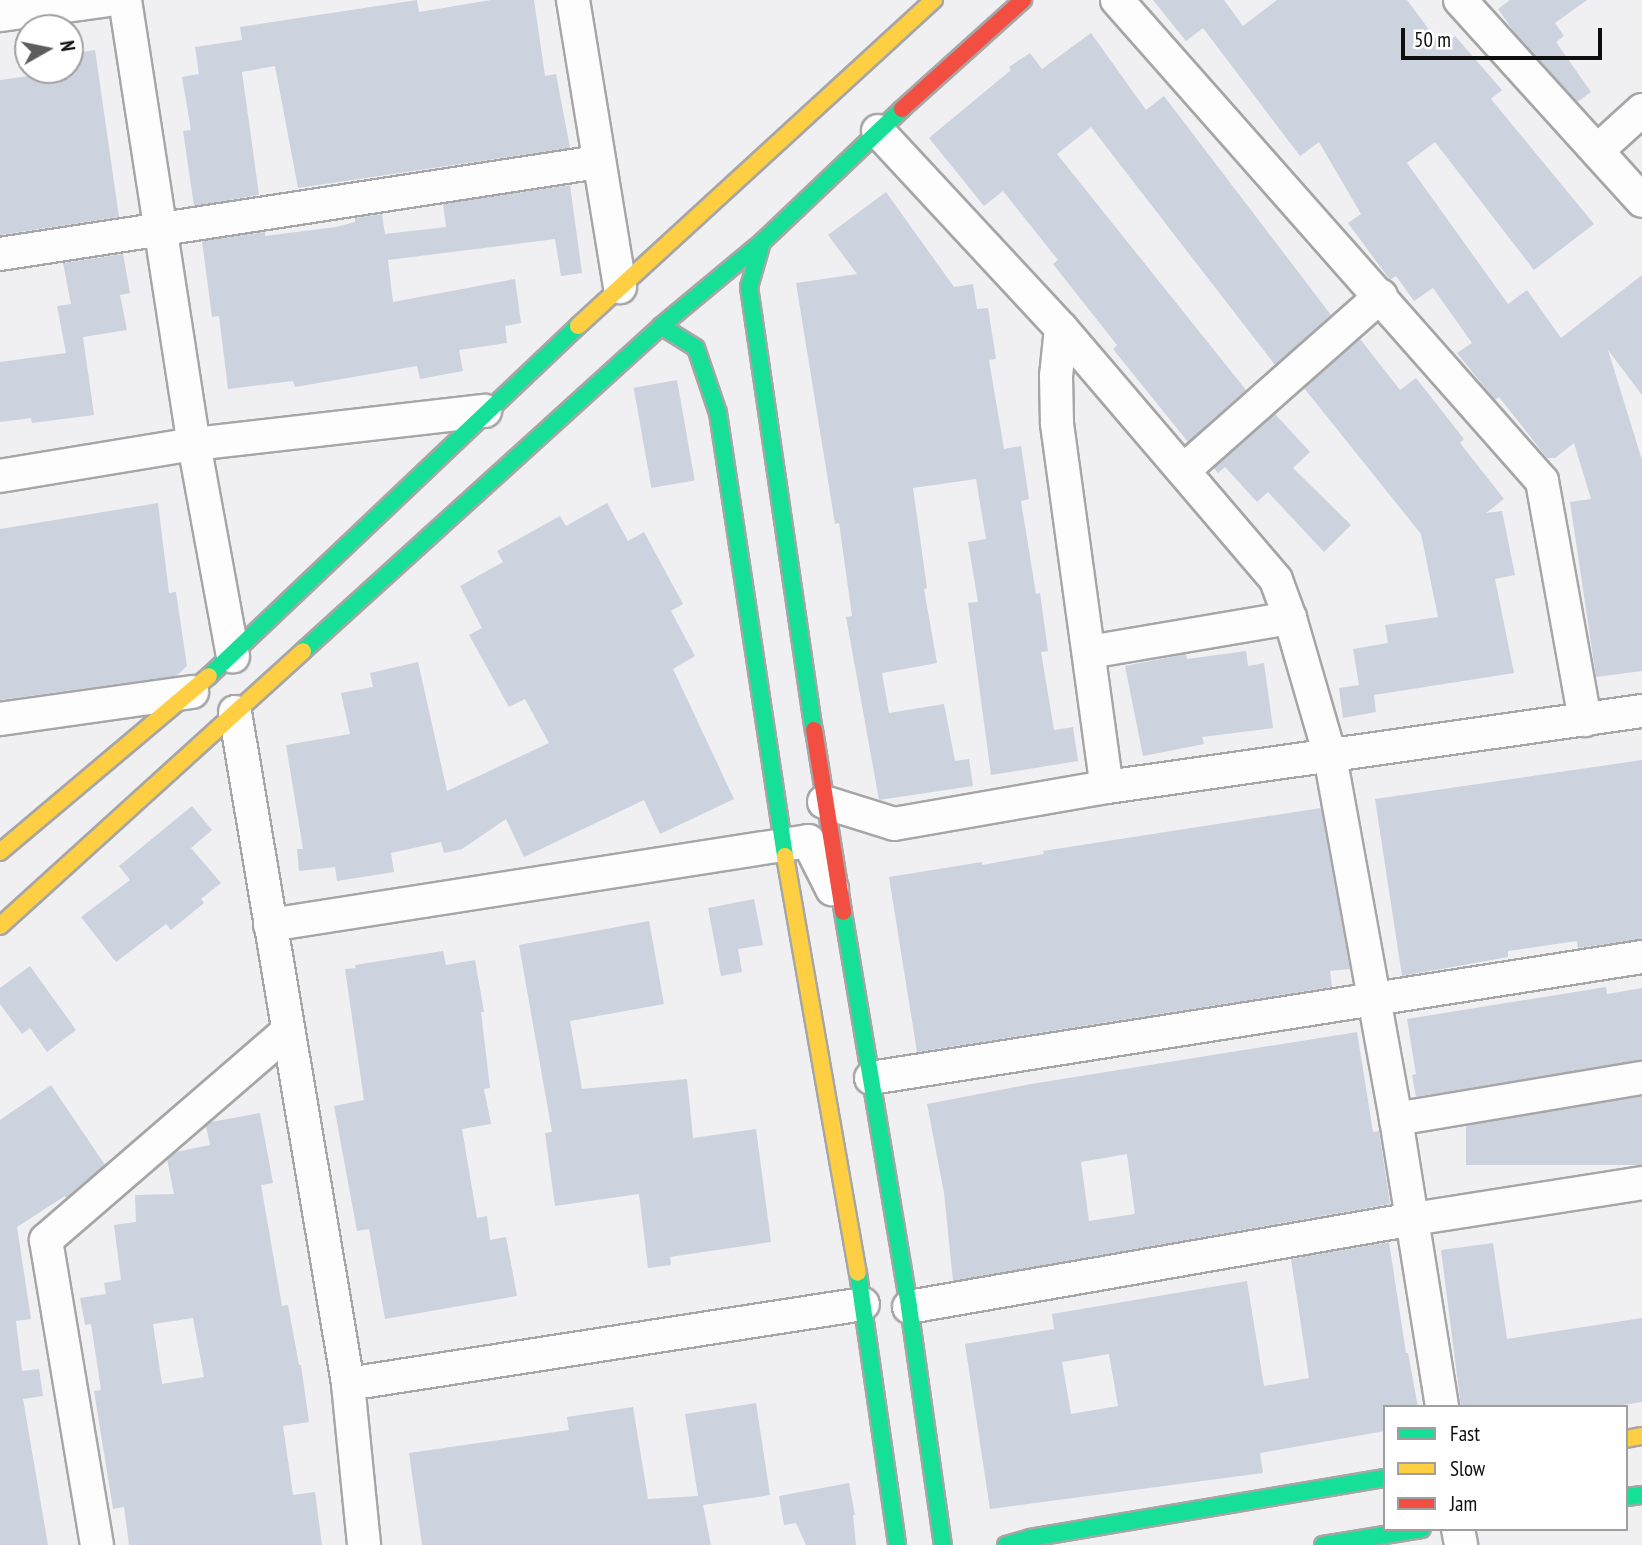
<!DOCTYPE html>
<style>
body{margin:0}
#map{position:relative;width:1642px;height:1545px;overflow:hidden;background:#f0eff1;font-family:"PT Sans Narrow",sans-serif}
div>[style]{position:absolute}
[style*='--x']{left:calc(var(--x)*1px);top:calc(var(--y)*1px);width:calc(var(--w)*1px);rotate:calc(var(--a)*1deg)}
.building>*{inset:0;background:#cdd2df;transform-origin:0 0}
.roads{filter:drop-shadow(2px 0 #a6a6a7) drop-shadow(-2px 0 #a6a6a7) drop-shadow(0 2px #a6a6a7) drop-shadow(0 -2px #a6a6a7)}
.street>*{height:32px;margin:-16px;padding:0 16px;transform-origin:16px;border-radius:16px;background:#fdfdfd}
.fast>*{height:16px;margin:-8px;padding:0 8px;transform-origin:8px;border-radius:8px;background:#16e098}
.slow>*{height:16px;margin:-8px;padding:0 8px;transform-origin:8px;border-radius:8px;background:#ffcf43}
.jam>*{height:16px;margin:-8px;padding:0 8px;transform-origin:8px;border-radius:8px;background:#f24e42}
span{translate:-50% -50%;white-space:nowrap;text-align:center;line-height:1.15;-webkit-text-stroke:6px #fff;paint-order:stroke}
.legend{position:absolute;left:1383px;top:1405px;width:245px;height:126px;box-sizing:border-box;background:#fff;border:2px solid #9f9f9f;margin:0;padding:9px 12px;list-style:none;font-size:21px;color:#0e0e0f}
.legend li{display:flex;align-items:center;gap:14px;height:35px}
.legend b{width:35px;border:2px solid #9f9f9f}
.north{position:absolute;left:14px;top:14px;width:70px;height:70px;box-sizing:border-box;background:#fff;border:2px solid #9f9f9f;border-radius:50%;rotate:81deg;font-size:19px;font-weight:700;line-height:28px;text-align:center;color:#0e0e0f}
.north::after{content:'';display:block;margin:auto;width:24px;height:32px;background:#5d5d5e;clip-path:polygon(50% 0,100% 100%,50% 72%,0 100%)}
.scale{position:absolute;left:1401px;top:28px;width:201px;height:32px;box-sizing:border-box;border:4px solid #0e0e0f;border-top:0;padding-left:9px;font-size:21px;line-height:24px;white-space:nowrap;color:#0e0e0f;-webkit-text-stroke:5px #fff;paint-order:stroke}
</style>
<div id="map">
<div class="building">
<i style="clip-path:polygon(417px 0,419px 12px,491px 0,534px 0,545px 76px,556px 74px,570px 148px,298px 188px,275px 66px,242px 72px,259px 195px,194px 206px,183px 131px,191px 130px,182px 77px,199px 74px,195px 47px,242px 40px,240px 27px)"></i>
<i style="clip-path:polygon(1153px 0,1224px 0,1243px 26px,1277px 0,1407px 0,1442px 47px,1455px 36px,1502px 90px,1491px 99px,1594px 224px,1534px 270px,1435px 142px,1407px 163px,1508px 304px,1527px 290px,1561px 338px,1642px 275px,1642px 395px,1608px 350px,1642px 460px,1642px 671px,1596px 677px,1570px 502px,1591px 499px,1574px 443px,1555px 458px,1547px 458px,1499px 397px,1495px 400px,1457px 353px,1472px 343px,1433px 288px,1414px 301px,1396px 276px,1390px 280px,1348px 223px,1361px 214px,1319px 142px,1300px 156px,1203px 28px,1186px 41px)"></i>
<i style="clip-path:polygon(1510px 0,1587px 0,1555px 23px,1564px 36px,1556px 42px,1591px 92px,1577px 102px,1515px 33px,1498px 9px)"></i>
<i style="clip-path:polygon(1091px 33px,1146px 110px,1164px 96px,1331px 315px,1275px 365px,1091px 127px,1057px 154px,1246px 390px,1188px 442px,1113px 349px,1117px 345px,1053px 264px,1058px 260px,1003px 191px,984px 206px,929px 138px,1011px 70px,1009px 67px,1030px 53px,1042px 69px)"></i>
<i style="clip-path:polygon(95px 50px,119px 217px,0 235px,0 80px,29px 76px,28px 70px,70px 70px,70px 54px)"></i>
<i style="clip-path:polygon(570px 185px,582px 273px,561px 276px,555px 239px,388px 260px,393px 302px,515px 279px,521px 323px,505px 326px,507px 343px,459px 350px,463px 371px,420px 379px,417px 366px,295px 387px,293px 381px,228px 389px,219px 316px,212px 317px,202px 241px,265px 232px,265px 236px,336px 227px,355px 222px,355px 218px,382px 214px,385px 234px,446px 227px,443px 204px)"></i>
<i style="clip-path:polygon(886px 192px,954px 287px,973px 284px,977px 309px,988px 308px,996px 359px,989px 360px,1004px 449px,1021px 446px,1029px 499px,1021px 501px,1036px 594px,1040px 593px,1048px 651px,1041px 652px,1054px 730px,1073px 727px,1078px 761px,991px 775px,968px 603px,978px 602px,968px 542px,986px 539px,976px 479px,913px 488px,927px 588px,924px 589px,937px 663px,882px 673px,889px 713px,944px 704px,955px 761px,969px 759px,973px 786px,879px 800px,846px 617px,852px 616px,839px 523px,835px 524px,796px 283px,857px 274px,828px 235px)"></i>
<i style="clip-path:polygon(123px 254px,130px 293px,120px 295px,127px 330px,83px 337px,94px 415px,32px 423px,31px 418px,0 422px,0 362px,66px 353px,57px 306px,71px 304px,63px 263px)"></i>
<i style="clip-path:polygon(1360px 339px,1400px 390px,1416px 378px,1464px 439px,1460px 443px,1504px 499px,1486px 513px,1502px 511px,1515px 575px,1495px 579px,1514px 673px,1374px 695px,1376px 712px,1343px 718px,1339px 688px,1359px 685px,1353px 649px,1388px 643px,1385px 625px,1438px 617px,1421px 534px,1304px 388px)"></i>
<i style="left:677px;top:380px;width:102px;height:44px;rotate:80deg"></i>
<i style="clip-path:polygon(1275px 414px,1310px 452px,1293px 468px,1351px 525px,1324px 552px,1268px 492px,1257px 502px,1225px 467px,1218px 473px,1214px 468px)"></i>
<i style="clip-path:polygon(158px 503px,169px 593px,176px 592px,187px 666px,176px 676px,0 700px,0 529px)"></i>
<i style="clip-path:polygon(607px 503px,628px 541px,644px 532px,683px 604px,671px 611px,695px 656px,673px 669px,734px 799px,660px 834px,644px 800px,524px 857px,506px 819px,462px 849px,444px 853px,441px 842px,391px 853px,394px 872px,337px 881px,335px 867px,299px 871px,297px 849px,303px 849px,286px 745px,350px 734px,341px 693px,373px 687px,370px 673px,418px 662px,447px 791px,549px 743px,525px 699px,509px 707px,469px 635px,482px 628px,460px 586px,503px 562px,497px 551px,560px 516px,566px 526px)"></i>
<i style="clip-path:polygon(1246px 651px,1248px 666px,1264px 663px,1273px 728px,1202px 737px,1204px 744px,1143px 756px,1125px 666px,1186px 654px,1187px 659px)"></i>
<i style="clip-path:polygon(1642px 760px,1642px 939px,1578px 948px,1577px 941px,1508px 951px,1508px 957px,1402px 976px,1375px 799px)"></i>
<i style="clip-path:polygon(192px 806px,212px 830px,191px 848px,221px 883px,201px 899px,204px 903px,171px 930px,166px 924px,116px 962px,81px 917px,130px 880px,119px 866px)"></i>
<i style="clip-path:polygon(1321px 808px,1350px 969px,1330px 971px,1332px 987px,917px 1052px,889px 877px,982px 862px,982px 865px,1044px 854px,1043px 851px)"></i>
<i style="clip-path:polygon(754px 899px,763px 945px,738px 949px,742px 972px,721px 976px,708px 908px)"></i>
<i style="clip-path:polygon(649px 921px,664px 1004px,570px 1021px,582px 1089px,687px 1079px,693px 1138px,756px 1129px,771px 1242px,670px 1257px,671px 1265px,648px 1268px,639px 1194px,555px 1206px,545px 1133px,552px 1132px,519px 945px)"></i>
<i style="clip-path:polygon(443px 951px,446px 965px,475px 960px,484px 1012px,481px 1012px,490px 1088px,484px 1089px,491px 1124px,462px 1129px,477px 1218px,487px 1216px,490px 1240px,506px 1237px,517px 1296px,385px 1319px,369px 1229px,357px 1231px,334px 1106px,364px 1100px,345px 969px,356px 968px,355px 965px)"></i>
<i style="clip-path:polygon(30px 966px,76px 1030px,47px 1052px,30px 1028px,22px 1034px,0 1004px,0 988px)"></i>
<i style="clip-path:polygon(1606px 987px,1607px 994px,1642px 988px,1642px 1060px,1416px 1097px,1412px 1075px,1416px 1074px,1407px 1019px)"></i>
<i style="clip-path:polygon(evenodd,1357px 1032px,1373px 1132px,1379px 1131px,1390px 1204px,953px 1281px,944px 1193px,927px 1104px,1031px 1084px,1357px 1032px,1127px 1154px,1135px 1214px,1089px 1221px,1081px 1162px,1127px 1154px)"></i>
<i style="clip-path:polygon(51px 1085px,105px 1165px,66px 1198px,65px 1196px,17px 1227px,31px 1319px,16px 1321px,22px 1371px,39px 1369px,43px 1396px,23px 1399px,48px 1545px,0 1545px,0 1120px)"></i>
<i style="left:1642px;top:1097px;width:68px;height:176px;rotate:90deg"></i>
<i style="clip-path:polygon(evenodd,260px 1113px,273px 1183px,261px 1185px,282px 1306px,288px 1305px,299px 1365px,301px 1365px,309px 1422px,283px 1426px,293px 1495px,315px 1492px,322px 1545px,129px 1545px,124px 1507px,113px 1509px,94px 1391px,101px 1390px,91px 1324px,85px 1325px,80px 1298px,106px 1294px,104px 1283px,121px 1280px,114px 1225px,136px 1222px,135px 1195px,174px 1194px,167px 1159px,176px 1152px,210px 1145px,206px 1126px,211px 1122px,260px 1113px,193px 1318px,204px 1377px,162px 1384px,153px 1324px,193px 1318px)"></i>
<i style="clip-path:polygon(evenodd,1389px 1242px,1406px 1353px,1408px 1353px,1418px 1407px,1385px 1407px,1385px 1431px,1260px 1453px,1263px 1473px,990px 1509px,965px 1344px,1054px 1329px,1052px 1314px,1247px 1281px,1264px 1386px,1309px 1378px,1291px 1259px,1389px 1242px,1109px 1354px,1118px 1406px,1071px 1414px,1062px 1362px,1109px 1354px)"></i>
<i style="clip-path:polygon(1493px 1243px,1507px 1339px,1642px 1318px,1642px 1402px,1610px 1407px,1461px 1407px,1441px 1250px)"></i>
<i style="clip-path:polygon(756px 1403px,770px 1495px,703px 1505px,711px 1545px,422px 1545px,409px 1453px,569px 1430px,567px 1417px,633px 1407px,648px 1499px,698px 1496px,685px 1414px)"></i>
<i style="clip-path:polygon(849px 1483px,855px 1515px,853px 1515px,856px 1545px,806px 1545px,796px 1523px,784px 1525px,779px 1496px)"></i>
</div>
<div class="roads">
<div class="street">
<i style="--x:125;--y:0;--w:449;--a:81.2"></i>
<i style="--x:194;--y:444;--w:216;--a:79.6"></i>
<i style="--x:573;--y:0;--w:291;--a:80.7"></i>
<i style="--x:1117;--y:0;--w:642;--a:48.54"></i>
<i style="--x:1542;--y:481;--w:243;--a:79.8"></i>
<i style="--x:1460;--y:0;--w:271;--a:47.8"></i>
<i style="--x:0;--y:15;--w:109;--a:-7.9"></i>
<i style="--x:878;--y:131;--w:269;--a:47.1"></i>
<i style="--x:1061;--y:328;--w:331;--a:49.5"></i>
<i style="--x:1276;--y:580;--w:40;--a:69.8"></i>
<i style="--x:1290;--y:618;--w:144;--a:73.8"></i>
<i style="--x:1330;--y:756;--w:369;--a:79.7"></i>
<i style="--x:1396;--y:1119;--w:292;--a:80.9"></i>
<i style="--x:1597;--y:151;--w:61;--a:-42.3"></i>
<i style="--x:0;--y:254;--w:605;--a:-8.75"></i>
<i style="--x:1061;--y:328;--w:48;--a:95.9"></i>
<i style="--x:1056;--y:376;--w:48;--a:88.8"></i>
<i style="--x:1057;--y:424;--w:366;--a:82.2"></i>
<i style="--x:1184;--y:470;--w:263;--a:-41.5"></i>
<i style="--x:0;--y:476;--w:197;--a:-9.4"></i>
<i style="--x:194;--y:444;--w:293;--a:-6.5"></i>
<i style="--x:1089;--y:652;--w:204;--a:-9.6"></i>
<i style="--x:235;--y:712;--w:681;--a:80.45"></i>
<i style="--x:348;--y:1384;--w:162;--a:84.3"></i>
<i style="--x:0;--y:719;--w:194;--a:-8"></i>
<i style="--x:824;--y:802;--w:73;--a:17.4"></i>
<i style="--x:894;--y:824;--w:216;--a:-9.9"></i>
<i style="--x:1107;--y:787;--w:540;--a:-8.09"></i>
<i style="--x:270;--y:925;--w:545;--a:-8.87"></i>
<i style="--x:808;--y:841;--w:54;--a:63.4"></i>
<i style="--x:871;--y:1078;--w:780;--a:-8.92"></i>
<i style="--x:1396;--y:1119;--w:249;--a:-9.5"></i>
<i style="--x:909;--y:1307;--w:512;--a:-9.9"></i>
<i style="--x:1413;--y:1219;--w:232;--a:-8.9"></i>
<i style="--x:348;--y:1384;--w:521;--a:-8.83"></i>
<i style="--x:1458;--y:1529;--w:16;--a:79"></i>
<i style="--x:97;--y:1545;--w:309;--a:-99.5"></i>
<i style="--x:46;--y:1240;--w:320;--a:-40.8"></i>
</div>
<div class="fast">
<i style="--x:762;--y:242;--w:47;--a:106.1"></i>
<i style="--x:749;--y:287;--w:448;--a:81.7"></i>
<i style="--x:661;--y:326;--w:41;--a:32.2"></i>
<i style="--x:696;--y:348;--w:69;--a:71.3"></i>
<i style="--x:718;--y:413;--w:448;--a:81.4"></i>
<i style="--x:303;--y:651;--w:484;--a:-42.2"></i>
<i style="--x:661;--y:326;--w:131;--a:-39.7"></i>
<i style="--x:762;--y:242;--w:193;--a:-43.5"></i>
<i style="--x:209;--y:676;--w:509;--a:-43.49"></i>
<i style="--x:843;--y:912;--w:400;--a:80.5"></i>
<i style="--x:909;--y:1307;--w:240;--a:81.9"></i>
<i style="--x:858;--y:1273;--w:275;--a:81.8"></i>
<i style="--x:1626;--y:1497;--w:16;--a:-7"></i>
<i style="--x:1006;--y:1545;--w:25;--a:-16"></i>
<i style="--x:1030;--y:1538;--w:360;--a:-9.6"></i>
<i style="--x:1323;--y:1545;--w:100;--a:-9.2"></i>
</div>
<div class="slow">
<i style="--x:578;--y:326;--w:483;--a:-42.5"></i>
<i style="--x:0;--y:852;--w:273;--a:-40.1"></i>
<i style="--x:785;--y:856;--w:423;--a:80.1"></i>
<i style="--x:0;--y:926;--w:409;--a:-42.2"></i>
<i style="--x:1626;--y:1439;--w:16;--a:-11"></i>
</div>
<div class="jam">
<i style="--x:902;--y:109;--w:163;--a:-42"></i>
<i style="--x:814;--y:730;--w:184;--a:80.9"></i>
</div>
</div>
<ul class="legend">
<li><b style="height:9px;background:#16e098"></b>Fast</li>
<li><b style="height:9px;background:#ffcf43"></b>Slow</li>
<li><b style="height:9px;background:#f24e42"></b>Jam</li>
</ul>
<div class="north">N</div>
<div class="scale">50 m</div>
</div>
